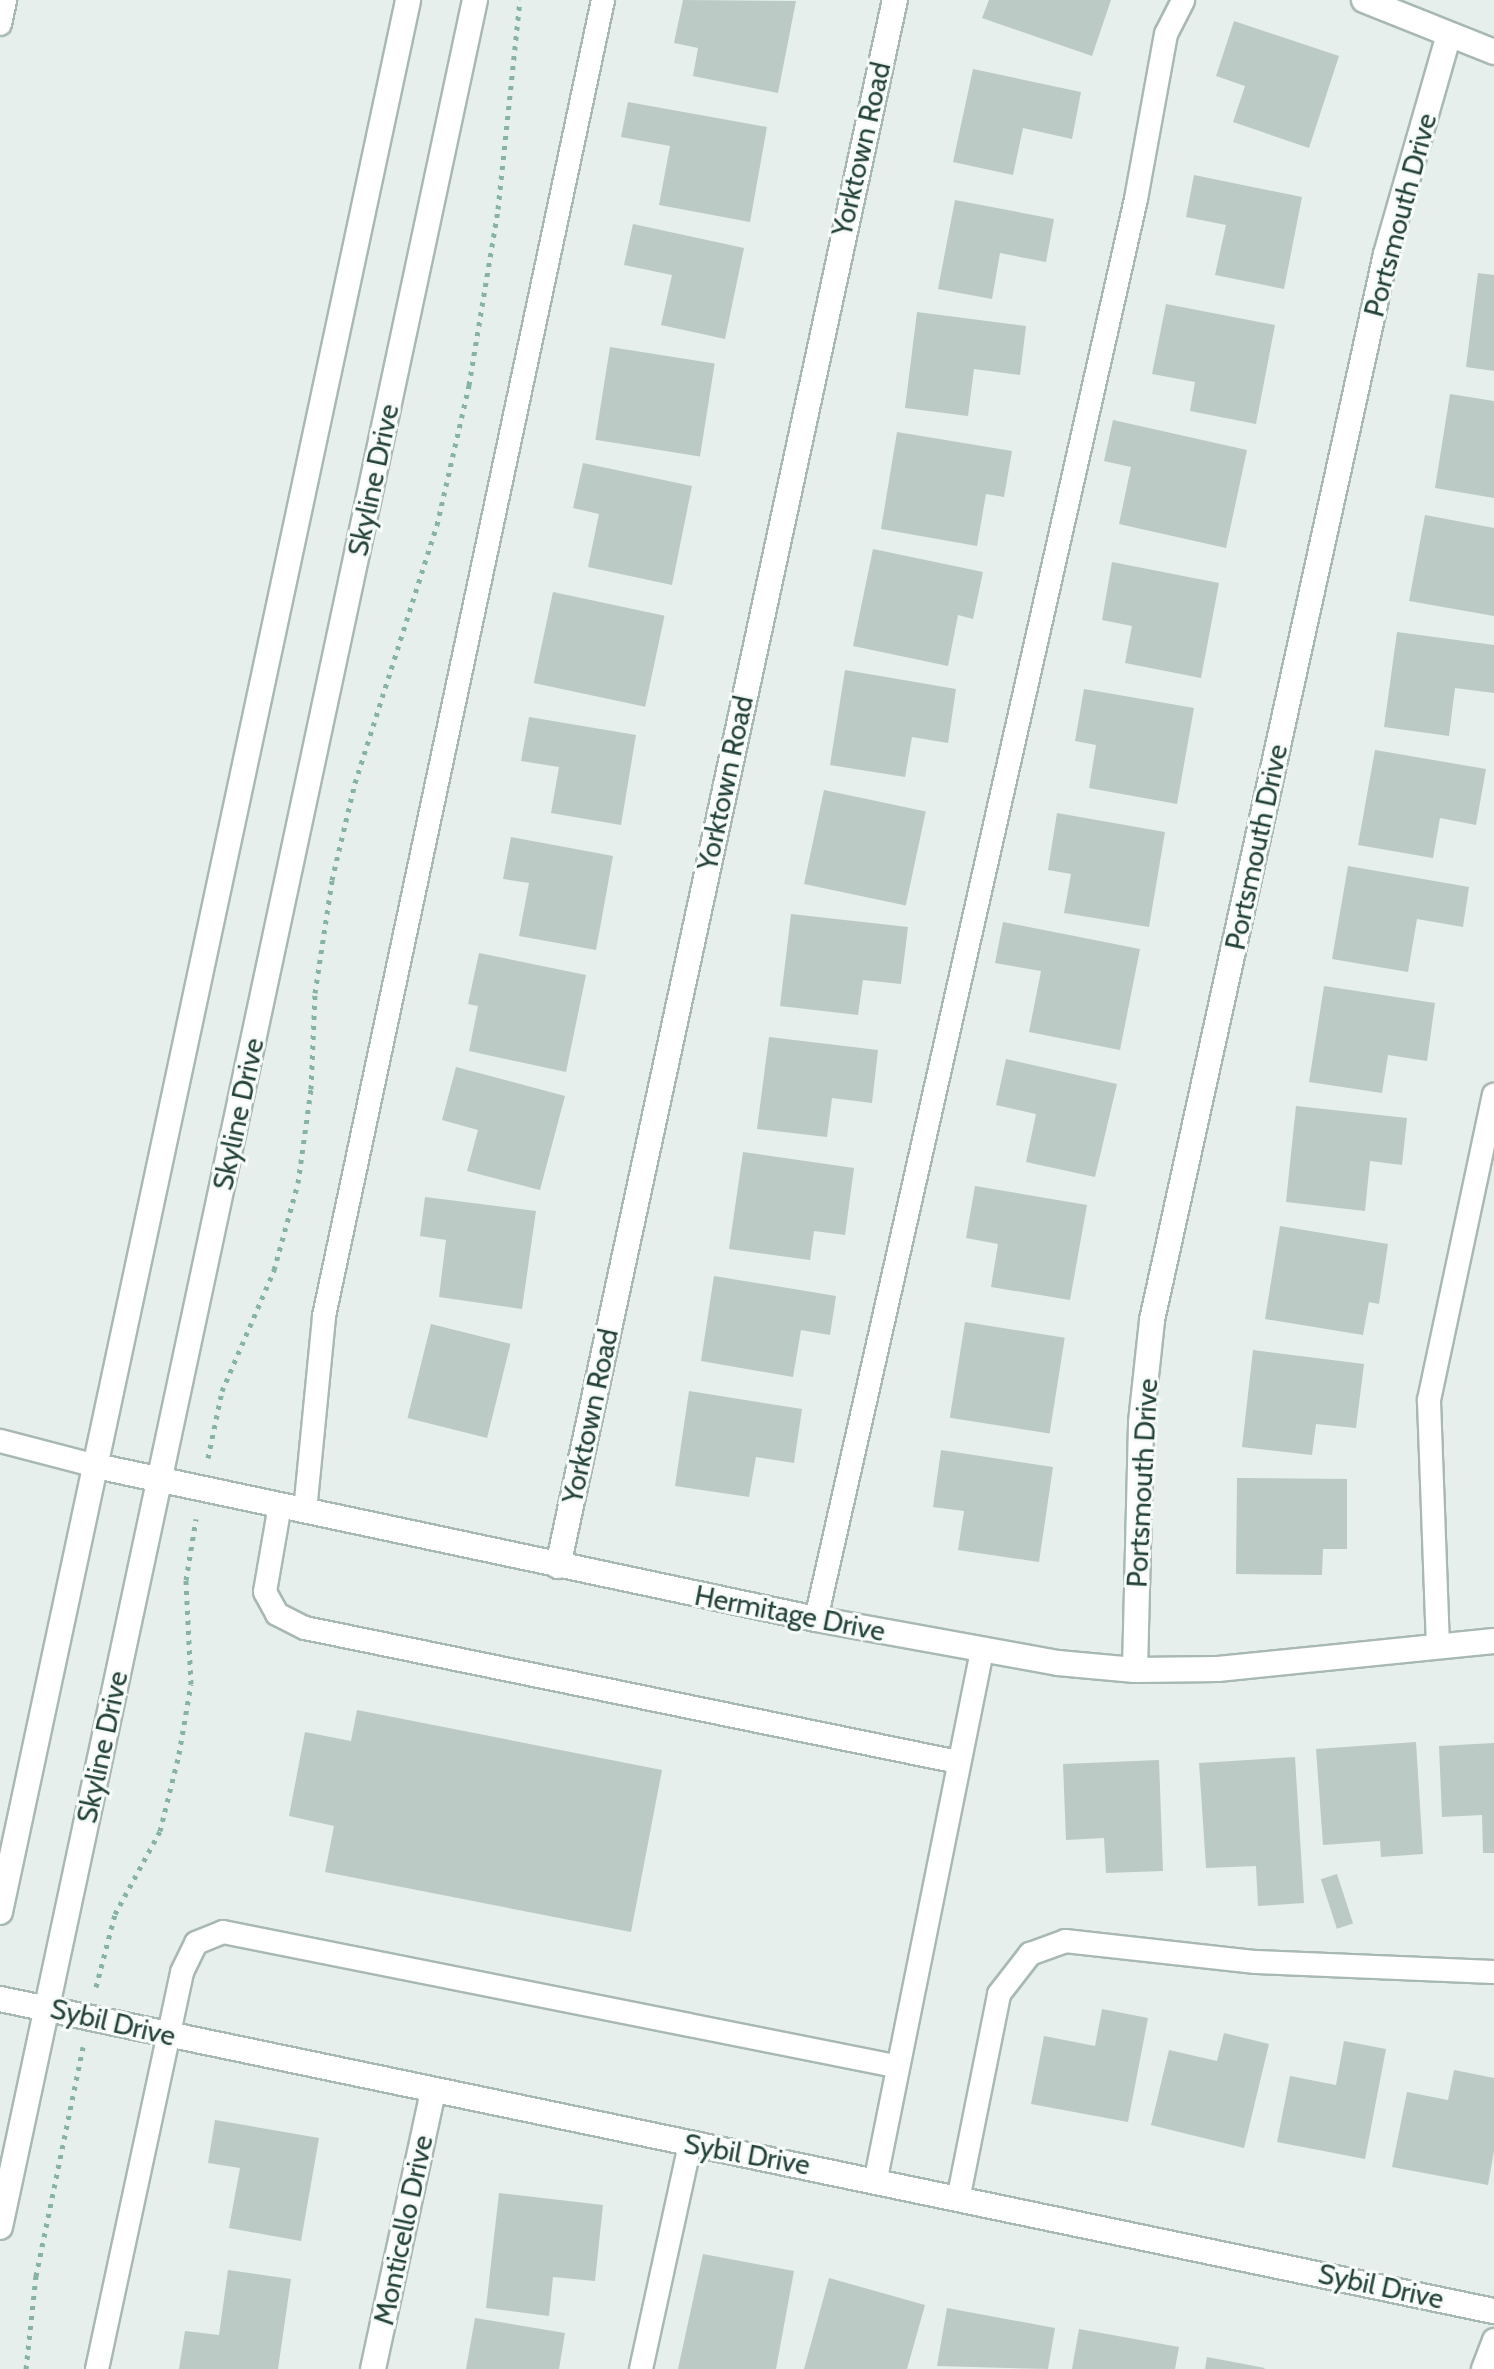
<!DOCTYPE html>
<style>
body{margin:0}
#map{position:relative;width:1494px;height:2369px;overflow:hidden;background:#e6efeb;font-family:Cabin,sans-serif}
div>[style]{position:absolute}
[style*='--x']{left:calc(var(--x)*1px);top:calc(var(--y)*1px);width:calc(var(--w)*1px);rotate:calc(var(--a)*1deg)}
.building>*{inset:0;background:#bbcac4;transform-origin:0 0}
.path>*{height:5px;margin-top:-2.5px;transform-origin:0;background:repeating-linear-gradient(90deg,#86b3a5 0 4px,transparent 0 10px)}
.roads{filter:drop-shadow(2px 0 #a8b8b2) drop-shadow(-2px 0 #a8b8b2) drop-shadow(0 2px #a8b8b2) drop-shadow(0 -2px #a8b8b2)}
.service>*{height:22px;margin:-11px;padding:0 11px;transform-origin:11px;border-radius:11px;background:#fff}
.minor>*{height:24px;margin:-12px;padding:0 12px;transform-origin:12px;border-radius:12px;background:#fff}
.tertiary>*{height:24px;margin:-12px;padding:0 12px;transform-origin:12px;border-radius:12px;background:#fff}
.secondary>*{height:24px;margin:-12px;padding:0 12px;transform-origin:12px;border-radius:12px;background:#fff}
span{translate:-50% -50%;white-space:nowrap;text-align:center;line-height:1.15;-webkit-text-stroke:6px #f7fbf9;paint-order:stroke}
.street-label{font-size:28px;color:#24423a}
</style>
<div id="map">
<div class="building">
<i style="clip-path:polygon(683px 0,796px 1px,778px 93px,693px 76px,698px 48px,674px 43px)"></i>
<i style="clip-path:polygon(989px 0,1111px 0,1092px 56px,982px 18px)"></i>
<i style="clip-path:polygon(1234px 21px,1339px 56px,1309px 148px,1233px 122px,1245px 86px,1216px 76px)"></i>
<i style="clip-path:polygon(973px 69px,1081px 92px,1072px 139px,1023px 128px,1013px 175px,953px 162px)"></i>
<i style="clip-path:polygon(628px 102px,767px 127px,750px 222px,659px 205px,670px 146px,621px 137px)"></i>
<i style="clip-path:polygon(1194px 175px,1302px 197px,1284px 289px,1215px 275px,1226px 225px,1186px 217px)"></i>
<i style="clip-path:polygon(955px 200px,1054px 219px,1046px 262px,1000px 253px,992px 299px,938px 289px)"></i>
<i style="clip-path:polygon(633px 224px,744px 248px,725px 339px,661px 325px,672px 275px,624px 265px)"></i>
<i style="clip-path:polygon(1478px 273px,1494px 275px,1494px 371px,1466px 367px)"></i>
<i style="clip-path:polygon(1166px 304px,1275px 325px,1256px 424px,1190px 411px,1195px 382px,1152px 374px)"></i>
<i style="clip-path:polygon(917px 312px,1026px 326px,1020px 375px,974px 369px,968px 416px,905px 408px)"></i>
<i style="left:610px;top:347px;width:106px;height:94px;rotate:9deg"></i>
<i style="clip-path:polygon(1450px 394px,1494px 401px,1494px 498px,1435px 488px)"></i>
<i style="clip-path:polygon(1113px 420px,1247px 450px,1226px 548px,1119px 524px,1131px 467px,1104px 461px)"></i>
<i style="clip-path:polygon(897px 432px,1012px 451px,1004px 497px,986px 494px,977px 546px,881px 529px)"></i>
<i style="clip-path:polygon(583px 463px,692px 486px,672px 585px,588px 567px,599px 514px,573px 508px)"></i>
<i style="clip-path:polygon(1425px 515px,1494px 528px,1494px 616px,1409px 601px)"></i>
<i style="clip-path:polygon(873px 549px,983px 572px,973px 619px,958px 615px,948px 666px,853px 646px)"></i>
<i style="clip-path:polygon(1112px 562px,1219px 583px,1201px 678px,1125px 663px,1132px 626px,1102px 620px)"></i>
<i style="left:553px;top:592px;width:114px;height:93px;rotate:12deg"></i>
<i style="clip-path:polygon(1397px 632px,1494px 645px,1494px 693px,1455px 688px,1449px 736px,1384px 727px)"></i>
<i style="clip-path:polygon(845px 670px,956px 689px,948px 743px,912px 737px,905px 777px,830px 765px)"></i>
<i style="clip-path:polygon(1084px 689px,1194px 708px,1177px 804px,1089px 788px,1096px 745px,1075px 741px)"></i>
<i style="clip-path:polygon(529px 717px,636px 735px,621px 825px,551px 813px,559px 767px,521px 761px)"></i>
<i style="clip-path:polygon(1375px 750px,1486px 769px,1476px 825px,1440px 818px,1433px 858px,1358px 845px)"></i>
<i style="left:824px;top:790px;width:104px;height:96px;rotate:12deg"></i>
<i style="clip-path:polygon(1057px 813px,1165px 832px,1149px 927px,1064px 913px,1071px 874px,1048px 870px)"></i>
<i style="clip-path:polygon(511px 837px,613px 856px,596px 950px,519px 936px,529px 883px,503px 879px)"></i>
<i style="clip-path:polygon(1348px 866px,1469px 887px,1463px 927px,1417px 919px,1408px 972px,1332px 959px)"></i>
<i style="clip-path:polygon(791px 914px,908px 927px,901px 984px,863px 980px,858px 1015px,780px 1006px)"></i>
<i style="clip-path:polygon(1003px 922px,1140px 949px,1120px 1050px,1029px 1032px,1041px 971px,995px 963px)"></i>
<i style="clip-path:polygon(479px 953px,586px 975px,566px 1072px,469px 1051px,478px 1006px,468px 1004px)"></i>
<i style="clip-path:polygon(1324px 986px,1435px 1003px,1427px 1061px,1388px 1055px,1382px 1093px,1309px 1082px)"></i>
<i style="clip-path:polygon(769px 1037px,878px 1050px,872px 1103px,832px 1098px,827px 1137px,757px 1129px)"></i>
<i style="clip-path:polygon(1006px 1059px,1117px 1084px,1095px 1177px,1026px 1162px,1036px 1114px,996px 1105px)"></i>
<i style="clip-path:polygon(456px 1067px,565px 1096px,540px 1190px,467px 1171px,478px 1130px,442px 1120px)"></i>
<i style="clip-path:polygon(1296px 1106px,1407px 1118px,1402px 1165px,1370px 1161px,1365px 1211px,1286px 1202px)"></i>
<i style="clip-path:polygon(743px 1152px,854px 1168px,845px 1235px,814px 1231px,810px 1260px,729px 1249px)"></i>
<i style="clip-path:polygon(975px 1186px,1087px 1205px,1070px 1300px,991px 1287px,998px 1244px,966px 1238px)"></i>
<i style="clip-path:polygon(425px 1197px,536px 1211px,522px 1309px,439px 1297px,446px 1240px,420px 1236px)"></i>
<i style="clip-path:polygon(1280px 1226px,1388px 1244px,1379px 1304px,1369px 1302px,1363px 1335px,1265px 1319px)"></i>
<i style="clip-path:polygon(714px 1276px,836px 1296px,830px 1335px,801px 1330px,793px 1377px,701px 1361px)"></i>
<i style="left:965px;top:1322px;width:101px;height:97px;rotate:9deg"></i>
<i style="left:431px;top:1324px;width:82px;height:97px;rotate:14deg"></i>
<i style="clip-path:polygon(1253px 1350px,1364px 1364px,1356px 1428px,1316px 1424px,1312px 1455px,1242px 1447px)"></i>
<i style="clip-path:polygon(689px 1391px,802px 1409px,794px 1463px,756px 1457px,749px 1497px,675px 1486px)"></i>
<i style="clip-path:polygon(941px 1450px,1053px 1467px,1039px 1562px,958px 1550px,964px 1511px,933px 1507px)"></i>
<i style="clip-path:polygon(1237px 1478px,1347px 1479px,1347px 1549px,1323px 1549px,1322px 1575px,1236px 1574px)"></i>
<i style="clip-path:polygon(357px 1710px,662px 1770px,631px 1932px,325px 1872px,334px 1826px,289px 1816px,305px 1732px,351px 1741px)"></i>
<i style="clip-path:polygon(1416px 1742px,1423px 1854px,1381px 1857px,1380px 1841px,1323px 1845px,1316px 1749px)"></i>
<i style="clip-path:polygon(1494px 1743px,1494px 1853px,1483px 1853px,1482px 1815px,1442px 1817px,1439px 1746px)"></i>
<i style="clip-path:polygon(1295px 1757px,1304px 1903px,1258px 1906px,1256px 1866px,1206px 1868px,1199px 1763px)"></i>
<i style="clip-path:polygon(1159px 1760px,1163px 1871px,1106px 1873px,1104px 1838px,1066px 1840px,1063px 1764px)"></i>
<i style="left:1337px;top:1874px;width:52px;height:17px;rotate:72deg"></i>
<i style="clip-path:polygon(1102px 2009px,1148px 2018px,1128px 2122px,1031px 2104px,1044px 2036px,1095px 2046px)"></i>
<i style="clip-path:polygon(1224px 2033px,1269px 2044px,1244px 2148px,1151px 2125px,1169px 2050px,1217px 2061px)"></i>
<i style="clip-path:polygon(1344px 2041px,1386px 2049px,1365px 2159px,1277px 2142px,1290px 2076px,1336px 2085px)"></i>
<i style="clip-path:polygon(1454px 2070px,1494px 2078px,1494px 2151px,1488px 2185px,1392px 2167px,1407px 2092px,1448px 2100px)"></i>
<i style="clip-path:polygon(215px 2120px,319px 2138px,301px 2241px,229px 2228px,240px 2168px,208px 2163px)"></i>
<i style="clip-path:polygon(499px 2193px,603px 2205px,595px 2281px,553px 2277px,549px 2316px,486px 2308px)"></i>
<i style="clip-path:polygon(703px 2254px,794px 2271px,776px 2369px,678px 2369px)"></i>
<i style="clip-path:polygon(228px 2270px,291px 2279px,278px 2369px,179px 2369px,185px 2331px,219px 2335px)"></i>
<i style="clip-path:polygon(829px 2278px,925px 2305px,907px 2369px,804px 2369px)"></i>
<i style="clip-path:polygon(947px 2308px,1055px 2328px,1048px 2369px,937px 2366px)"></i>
<i style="clip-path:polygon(475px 2318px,565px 2333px,559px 2369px,466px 2369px)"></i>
<i style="clip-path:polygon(1079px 2329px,1179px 2347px,1175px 2369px,1072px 2369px)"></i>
<i style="clip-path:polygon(1207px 2357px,1265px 2368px,1264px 2369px,1205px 2369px)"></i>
</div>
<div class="path">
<i style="--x:208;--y:1458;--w:68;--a:-78.2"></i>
<i style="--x:222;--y:1391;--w:132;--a:-66.7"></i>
<i style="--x:274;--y:1270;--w:90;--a:-74.6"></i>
<i style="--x:298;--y:1183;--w:95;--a:-82.1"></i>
<i style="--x:311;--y:1089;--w:96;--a:-87.6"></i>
<i style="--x:315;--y:993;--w:114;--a:-81.4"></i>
<i style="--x:332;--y:880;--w:100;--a:-76.7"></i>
<i style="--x:355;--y:783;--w:271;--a:-72.4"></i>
<i style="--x:437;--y:525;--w:144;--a:-77.1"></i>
<i style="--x:469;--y:385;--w:178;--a:-80.6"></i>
<i style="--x:498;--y:209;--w:210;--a:-84"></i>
<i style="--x:96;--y:1987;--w:75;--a:-75.4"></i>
<i style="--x:115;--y:1914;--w:94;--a:-61.5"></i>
<i style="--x:160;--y:1831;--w:79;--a:-76.1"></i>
<i style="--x:179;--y:1754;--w:71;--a:-80.3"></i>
<i style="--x:191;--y:1684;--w:104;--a:-92.8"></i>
<i style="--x:186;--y:1580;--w:62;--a:-80.7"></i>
<i style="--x:26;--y:2369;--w:94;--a:-83.9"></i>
<i style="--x:36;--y:2276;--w:234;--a:-78.4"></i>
</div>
<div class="roads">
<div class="service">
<i style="--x:0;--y:24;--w:25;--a:-78"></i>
<i style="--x:0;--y:1441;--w:99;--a:14.6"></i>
<i style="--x:280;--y:1505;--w:88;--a:99.8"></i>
<i style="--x:265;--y:1592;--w:25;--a:61"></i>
<i style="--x:277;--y:1614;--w:31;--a:27"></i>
<i style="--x:305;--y:1628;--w:667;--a:11.6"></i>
<i style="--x:305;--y:1511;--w:196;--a:-84.4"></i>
<i style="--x:324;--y:1316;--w:1345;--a:-78.03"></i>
<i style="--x:816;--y:1619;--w:1456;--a:-77.3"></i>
<i style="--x:1136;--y:199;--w:168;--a:-79.7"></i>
<i style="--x:1166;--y:34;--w:38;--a:-63"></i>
<i style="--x:1438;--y:1647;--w:247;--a:-92.1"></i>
<i style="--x:1429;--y:1400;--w:312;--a:-78"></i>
<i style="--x:876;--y:2178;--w:538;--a:-78.63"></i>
<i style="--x:959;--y:2195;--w:205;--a:-78.7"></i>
<i style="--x:999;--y:1994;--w:51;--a:-52.2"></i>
<i style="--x:1030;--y:1954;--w:37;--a:-20"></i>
<i style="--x:1065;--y:1941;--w:192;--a:6.3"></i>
<i style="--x:1256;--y:1962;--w:238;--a:2.4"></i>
<i style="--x:97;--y:2369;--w:406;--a:-77.9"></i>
<i style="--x:182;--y:1972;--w:32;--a:-64"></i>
<i style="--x:196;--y:1943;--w:29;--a:-22"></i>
<i style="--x:223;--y:1932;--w:685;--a:11.28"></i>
<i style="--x:641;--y:2369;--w:230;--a:-77.7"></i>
<i style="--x:1483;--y:2369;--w:31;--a:-69"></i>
</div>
<div class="minor">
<i style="--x:1364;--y:0;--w:140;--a:21.8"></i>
<i style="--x:96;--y:1466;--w:736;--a:12"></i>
<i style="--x:816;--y:1619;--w:246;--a:10.3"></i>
<i style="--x:1058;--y:1663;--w:77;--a:5.2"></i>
<i style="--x:1135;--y:1670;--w:83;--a:-0.7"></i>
<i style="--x:1218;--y:1669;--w:277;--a:-5.8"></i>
<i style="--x:558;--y:1566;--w:1602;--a:-77.86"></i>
<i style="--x:1135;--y:1670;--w:248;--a:-88.6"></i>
<i style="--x:1141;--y:1422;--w:103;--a:-83.8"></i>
<i style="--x:1152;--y:1320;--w:1091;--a:-77.62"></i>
<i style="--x:1386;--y:254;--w:228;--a:-74"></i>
<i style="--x:373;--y:2369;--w:284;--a:-77.8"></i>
</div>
<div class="tertiary">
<i style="--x:0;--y:1999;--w:1526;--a:11.8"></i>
</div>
<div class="secondary">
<i style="--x:0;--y:1912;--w:1955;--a:-77.95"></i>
<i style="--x:0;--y:2227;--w:2277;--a:-77.96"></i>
</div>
</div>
<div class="street-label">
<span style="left:861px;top:149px;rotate:-77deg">Yorktown Road</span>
<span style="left:1400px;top:215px;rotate:-75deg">Portsmouth Drive</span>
<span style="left:373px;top:480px;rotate:-78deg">Skyline Drive</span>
<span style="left:725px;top:783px;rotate:-78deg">Yorktown Road</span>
<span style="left:1256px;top:847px;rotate:-78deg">Portsmouth Drive</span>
<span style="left:238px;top:1114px;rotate:-78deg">Skyline Drive</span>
<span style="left:590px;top:1416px;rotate:-78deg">Yorktown Road</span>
<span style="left:1142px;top:1483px;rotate:-87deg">Portsmouth Drive</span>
<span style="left:790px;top:1613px;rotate:11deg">Hermitage Drive</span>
<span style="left:102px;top:1747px;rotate:-78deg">Skyline Drive</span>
<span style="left:113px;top:2022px;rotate:13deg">Sybil Drive</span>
<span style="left:747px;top:2154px;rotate:10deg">Sybil Drive</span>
<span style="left:403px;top:2230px;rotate:-78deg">Monticello Drive</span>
<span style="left:1381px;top:2286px;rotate:12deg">Sybil Drive</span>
</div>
</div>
